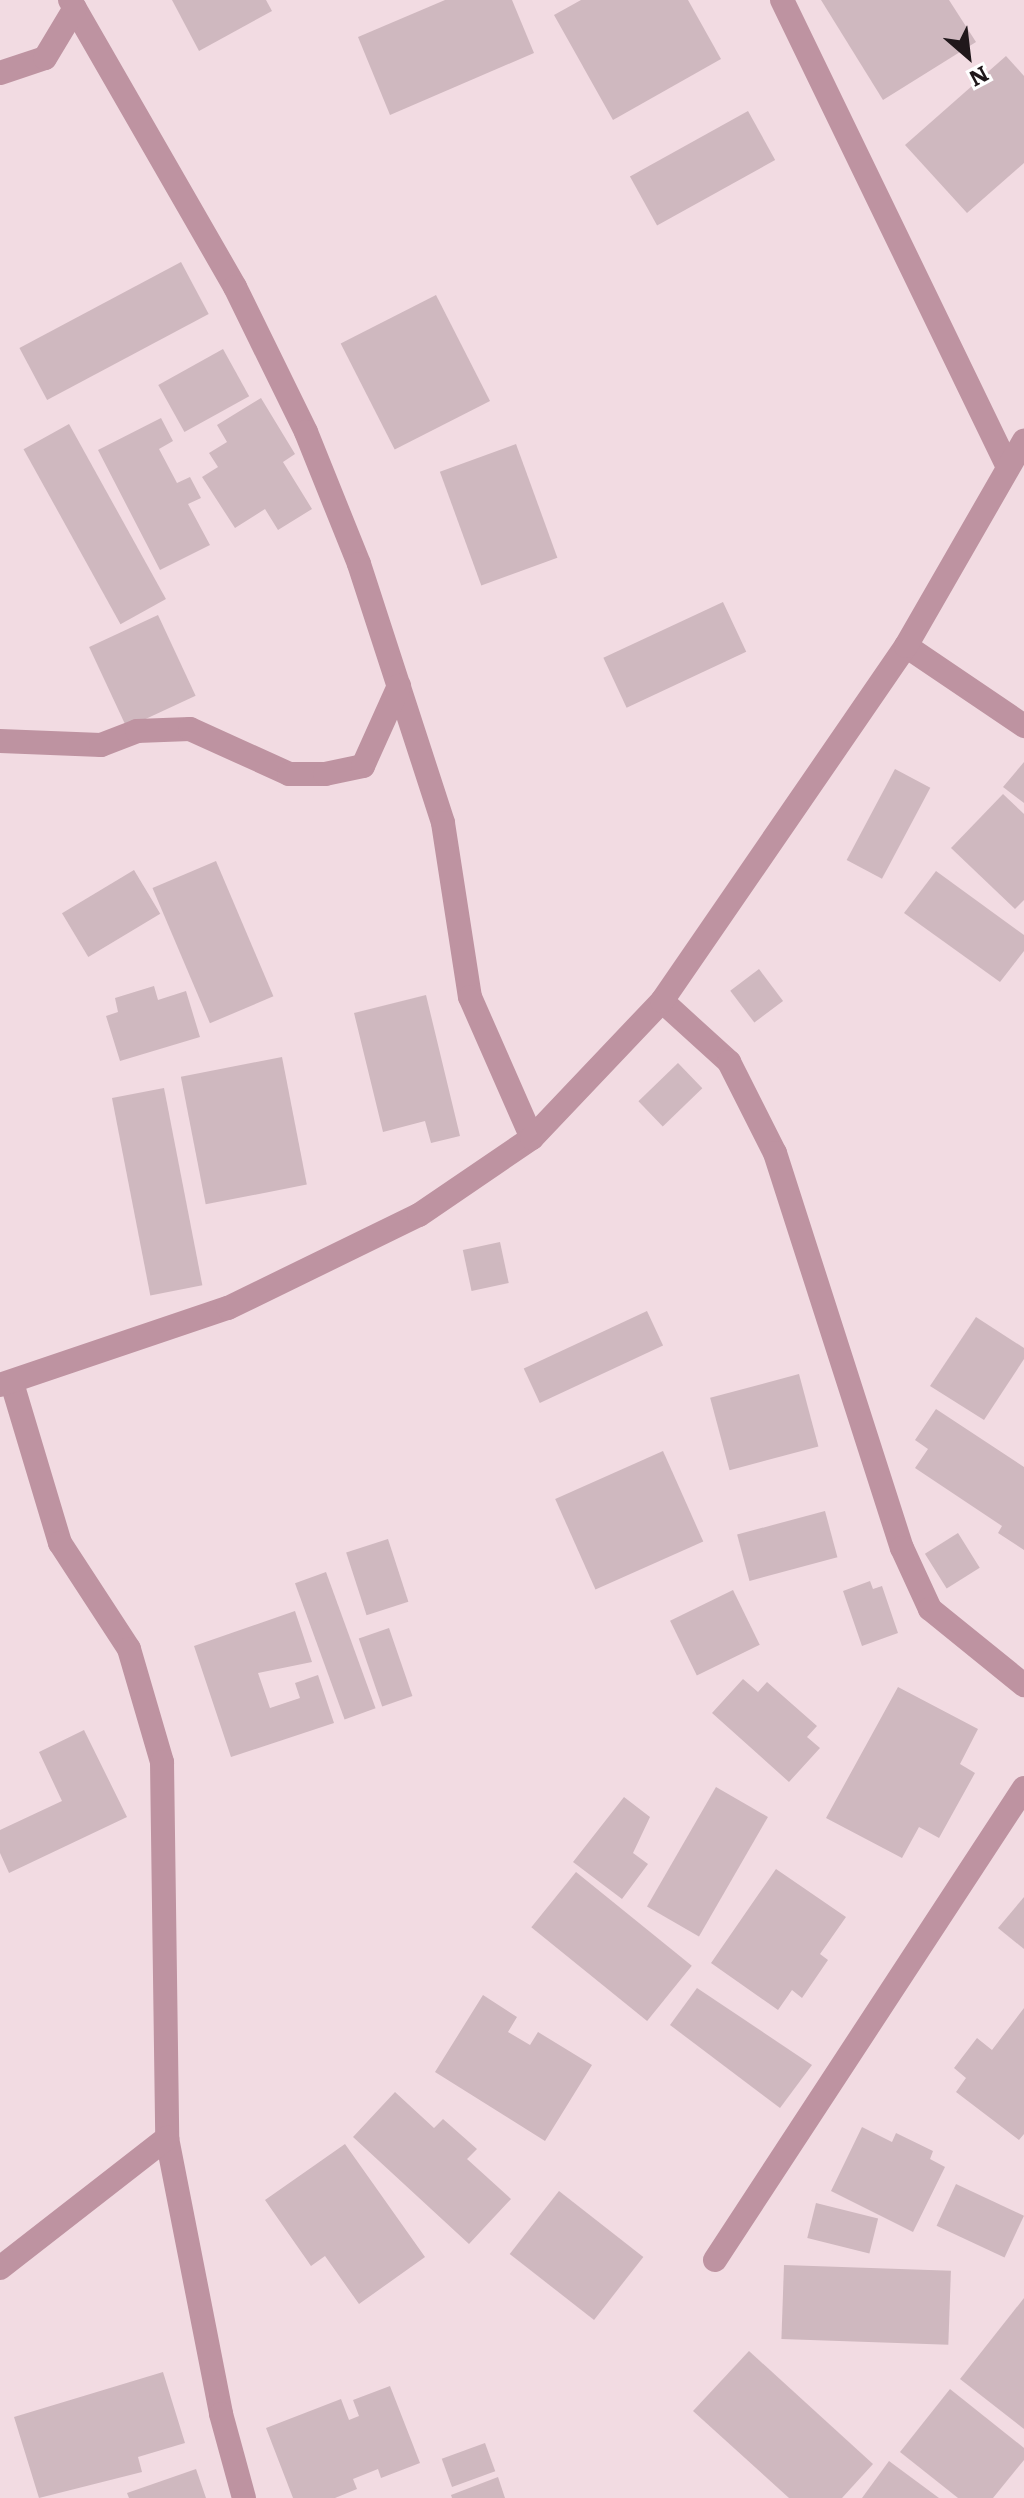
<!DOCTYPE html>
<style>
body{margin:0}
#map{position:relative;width:1024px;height:2498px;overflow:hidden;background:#f2dbe2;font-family:Literata,serif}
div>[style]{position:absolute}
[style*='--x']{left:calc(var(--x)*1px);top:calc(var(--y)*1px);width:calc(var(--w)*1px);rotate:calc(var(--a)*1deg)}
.building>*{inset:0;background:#cfb8bf;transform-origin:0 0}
.street>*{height:24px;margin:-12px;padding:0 12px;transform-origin:12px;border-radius:12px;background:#be93a1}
span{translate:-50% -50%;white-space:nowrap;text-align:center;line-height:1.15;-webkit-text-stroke:6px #fff;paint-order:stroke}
.north{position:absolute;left:928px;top:16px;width:80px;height:80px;-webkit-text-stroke:6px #fff;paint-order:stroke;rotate:152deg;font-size:22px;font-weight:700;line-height:32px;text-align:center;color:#20181b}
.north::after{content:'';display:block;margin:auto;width:28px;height:36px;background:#20181b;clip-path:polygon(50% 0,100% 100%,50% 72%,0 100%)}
</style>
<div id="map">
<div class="building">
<i style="clip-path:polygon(172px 0,266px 0,272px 11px,199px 51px)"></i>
<i style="clip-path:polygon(445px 0,512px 0,534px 53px,390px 115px,358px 37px)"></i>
<i style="clip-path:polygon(581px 0,688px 0,721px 59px,613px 120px,554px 15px)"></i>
<i style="clip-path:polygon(821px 0,949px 0,976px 42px,883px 100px)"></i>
<i style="clip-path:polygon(1006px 56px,1024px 76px,1024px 163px,967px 213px,905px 145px)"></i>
<i style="left:748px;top:111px;width:56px;height:135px;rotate:61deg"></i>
<i style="left:181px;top:262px;width:59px;height:183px;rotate:62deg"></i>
<i style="left:436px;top:295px;width:119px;height:107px;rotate:63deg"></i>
<i style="left:223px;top:349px;width:54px;height:74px;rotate:61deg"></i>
<i style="clip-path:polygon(261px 398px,295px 454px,283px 462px,312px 509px,278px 530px,265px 509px,235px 528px,202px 477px,218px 467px,209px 453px,227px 442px,217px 425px)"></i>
<i style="clip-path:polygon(161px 418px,173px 441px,159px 449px,177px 483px,190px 477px,201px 498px,188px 504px,210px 545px,160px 570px,98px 450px)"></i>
<i style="left:69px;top:424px;width:200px;height:52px;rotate:61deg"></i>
<i style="left:516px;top:444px;width:121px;height:81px;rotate:70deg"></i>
<i style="left:723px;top:602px;width:55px;height:132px;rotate:65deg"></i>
<i style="left:158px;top:615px;width:89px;height:76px;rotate:65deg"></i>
<i style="clip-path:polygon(1024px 762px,1024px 803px,1003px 787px)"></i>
<i style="left:895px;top:769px;width:40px;height:103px;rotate:28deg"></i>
<i style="clip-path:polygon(1003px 794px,1024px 814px,1024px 900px,1015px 909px,951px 848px)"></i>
<i style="left:216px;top:861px;width:147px;height:69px;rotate:67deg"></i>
<i style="left:134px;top:870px;width:51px;height:84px;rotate:59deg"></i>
<i style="clip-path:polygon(936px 871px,1024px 935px,1024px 951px,1000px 982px,904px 913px)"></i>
<i style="left:759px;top:969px;width:40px;height:36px;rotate:53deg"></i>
<i style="clip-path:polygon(154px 986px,158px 1000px,186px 991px,200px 1037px,120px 1061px,106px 1016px,118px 1012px,115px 998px)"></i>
<i style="clip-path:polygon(426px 995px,460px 1136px,431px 1143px,425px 1121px,383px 1132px,354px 1013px)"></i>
<i style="left:282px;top:1057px;width:130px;height:103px;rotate:79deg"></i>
<i style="left:678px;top:1063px;width:35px;height:55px;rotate:46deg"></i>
<i style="left:164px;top:1088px;width:201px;height:53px;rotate:79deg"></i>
<i style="left:500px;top:1242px;width:42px;height:38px;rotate:78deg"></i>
<i style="left:647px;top:1311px;width:38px;height:136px;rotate:65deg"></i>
<i style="clip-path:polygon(976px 1317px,1024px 1348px,1024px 1359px,984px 1420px,930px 1386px)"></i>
<i style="left:799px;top:1374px;width:75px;height:92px;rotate:75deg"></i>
<i style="clip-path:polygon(936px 1409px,1024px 1467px,1024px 1550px,998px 1533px,1002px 1526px,915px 1468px,928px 1449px,915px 1440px)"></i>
<i style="left:663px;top:1451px;width:99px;height:118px;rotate:66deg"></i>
<i style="left:825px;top:1511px;width:48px;height:91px;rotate:75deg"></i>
<i style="left:958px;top:1533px;width:41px;height:39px;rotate:58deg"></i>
<i style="left:388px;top:1539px;width:66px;height:44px;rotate:72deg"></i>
<i style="left:326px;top:1572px;width:145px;height:33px;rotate:70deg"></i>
<i style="clip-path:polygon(870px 1581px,873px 1589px,882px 1586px,898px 1633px,862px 1646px,843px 1591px)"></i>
<i style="left:733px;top:1590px;width:61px;height:70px;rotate:64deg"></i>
<i style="clip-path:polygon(295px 1611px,312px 1662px,258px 1673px,270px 1708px,300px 1698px,295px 1683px,318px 1675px,334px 1723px,231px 1757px,194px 1646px)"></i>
<i style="left:389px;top:1628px;width:72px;height:32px;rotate:71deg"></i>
<i style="clip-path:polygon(743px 1679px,758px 1692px,767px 1682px,817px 1726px,807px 1737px,820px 1748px,789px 1782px,712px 1713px)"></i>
<i style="clip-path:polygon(898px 1687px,978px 1729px,960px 1764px,975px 1773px,939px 1838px,919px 1827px,902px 1858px,826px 1818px)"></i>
<i style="clip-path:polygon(84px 1730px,127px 1817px,9px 1873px,0 1853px,0 1830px,62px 1801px,39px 1752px)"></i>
<i style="left:716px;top:1787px;width:60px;height:138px;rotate:30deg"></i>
<i style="clip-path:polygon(624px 1797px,650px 1817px,633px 1853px,648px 1864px,622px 1899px,573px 1862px)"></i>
<i style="clip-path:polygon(776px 1869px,846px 1917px,820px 1954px,828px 1960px,802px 1998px,792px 1990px,778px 2010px,711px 1963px)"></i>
<i style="left:576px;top:1872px;width:149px;height:71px;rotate:39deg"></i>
<i style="clip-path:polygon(1024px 1897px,1024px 1949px,998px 1928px)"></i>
<i style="clip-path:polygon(697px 1988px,812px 2065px,780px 2108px,670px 2025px)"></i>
<i style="clip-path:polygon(483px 1995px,517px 2017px,508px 2032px,530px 2045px,538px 2032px,592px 2065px,545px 2141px,435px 2072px)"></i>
<i style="clip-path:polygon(1024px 2008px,1024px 2134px,1019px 2140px,956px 2092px,966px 2078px,954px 2068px,977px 2038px,992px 2050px)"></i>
<i style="clip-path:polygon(395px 2092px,434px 2128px,443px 2119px,477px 2149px,467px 2159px,511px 2199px,469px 2244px,353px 2137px)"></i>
<i style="clip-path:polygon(862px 2127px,892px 2142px,896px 2133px,933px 2151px,930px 2159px,945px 2167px,913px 2232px,831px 2191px)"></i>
<i style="clip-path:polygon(345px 2144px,425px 2257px,359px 2304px,325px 2256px,311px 2266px,265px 2200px)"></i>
<i style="left:956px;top:2184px;width:75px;height:46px;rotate:25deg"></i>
<i style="left:559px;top:2191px;width:107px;height:80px;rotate:38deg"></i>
<i style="left:816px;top:2203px;width:64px;height:36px;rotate:14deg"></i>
<i style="left:784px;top:2265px;width:167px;height:74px;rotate:2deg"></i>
<i style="clip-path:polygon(1024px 2298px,1024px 2429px,960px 2379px)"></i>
<i style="clip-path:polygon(749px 2351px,873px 2464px,842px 2498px,789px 2498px,693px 2411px)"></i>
<i style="clip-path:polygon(163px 2372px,185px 2443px,138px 2457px,142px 2472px,39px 2498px,14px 2417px)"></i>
<i style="clip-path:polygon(390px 2386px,420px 2463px,381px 2478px,378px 2469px,353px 2479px,357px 2489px,335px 2498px,293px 2498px,266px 2428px,341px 2399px,349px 2420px,359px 2416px,353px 2400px)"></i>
<i style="clip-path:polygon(950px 2389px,1024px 2448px,1024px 2460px,993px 2498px,958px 2498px,900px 2452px)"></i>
<i style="left:485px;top:2443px;width:30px;height:46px;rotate:70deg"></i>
<i style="clip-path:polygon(889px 2461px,939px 2498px,862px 2498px)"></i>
<i style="clip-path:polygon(196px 2469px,206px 2498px,129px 2498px,127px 2493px)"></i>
<i style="clip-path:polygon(498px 2477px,505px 2498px,452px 2498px,451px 2495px)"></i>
</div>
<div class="street">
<i style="--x:70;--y:0;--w:331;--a:60.1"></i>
<i style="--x:235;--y:287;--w:161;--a:63.9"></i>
<i style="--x:306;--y:432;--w:142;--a:68.1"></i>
<i style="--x:359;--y:564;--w:272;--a:72"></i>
<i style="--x:443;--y:823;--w:176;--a:81.2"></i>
<i style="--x:470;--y:997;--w:154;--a:66.3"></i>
<i style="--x:782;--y:0;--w:519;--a:64.18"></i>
<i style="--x:0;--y:73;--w:47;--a:-18.4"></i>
<i style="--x:45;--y:58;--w:58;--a:-59"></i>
<i style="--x:906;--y:646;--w:143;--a:34.1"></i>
<i style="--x:0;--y:741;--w:101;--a:2.3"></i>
<i style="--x:101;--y:745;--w:39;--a:-21"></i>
<i style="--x:137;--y:731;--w:53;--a:-2.2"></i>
<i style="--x:190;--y:729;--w:109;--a:24.4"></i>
<i style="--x:289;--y:774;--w:36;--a:0"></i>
<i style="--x:325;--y:774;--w:39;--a:-12"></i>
<i style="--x:363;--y:766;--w:88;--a:-65.8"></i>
<i style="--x:662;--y:1001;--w:91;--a:42.3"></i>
<i style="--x:729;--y:1062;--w:102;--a:63.2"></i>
<i style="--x:775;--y:1153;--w:415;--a:72.2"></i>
<i style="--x:902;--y:1548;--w:67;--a:65.3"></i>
<i style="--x:930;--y:1609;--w:121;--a:39"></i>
<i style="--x:12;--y:1383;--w:167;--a:73.3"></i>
<i style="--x:60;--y:1543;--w:126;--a:56.9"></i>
<i style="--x:129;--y:1649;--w:118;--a:73.7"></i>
<i style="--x:162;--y:1762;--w:376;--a:89.2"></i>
<i style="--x:167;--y:2138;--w:281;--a:78.9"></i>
<i style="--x:221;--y:2414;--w:87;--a:74.7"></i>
<i style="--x:0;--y:1385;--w:241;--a:-18.7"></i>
<i style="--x:228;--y:1308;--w:212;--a:-26"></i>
<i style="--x:419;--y:1215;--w:137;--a:-34.3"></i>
<i style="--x:532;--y:1138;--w:189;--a:-46.5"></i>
<i style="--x:662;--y:1001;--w:431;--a:-55.5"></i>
<i style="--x:906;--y:646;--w:237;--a:-60.1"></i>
<i style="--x:715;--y:2260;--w:564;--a:-56.79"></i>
<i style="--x:0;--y:2268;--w:212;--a:-37.9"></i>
</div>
<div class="north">N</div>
</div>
